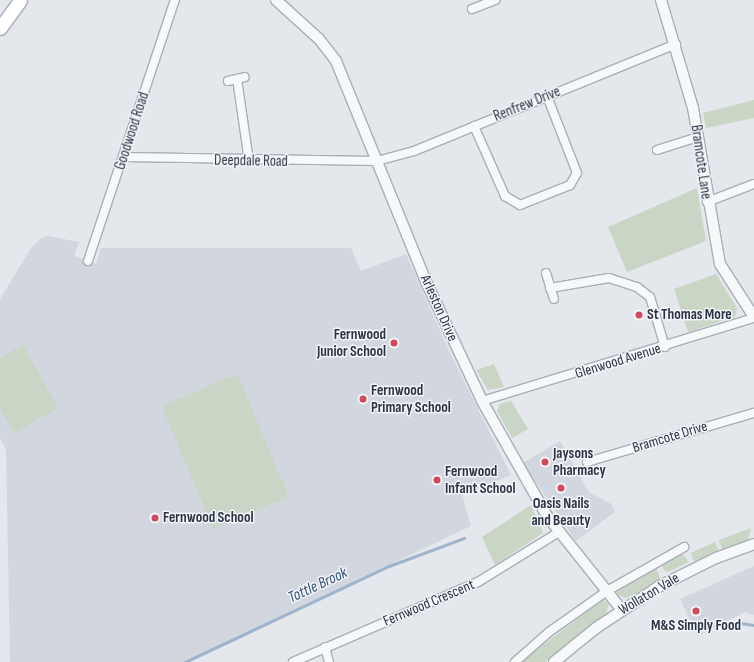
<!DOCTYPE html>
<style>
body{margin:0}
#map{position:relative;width:754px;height:662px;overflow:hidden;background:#e4e7ec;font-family:"Sofia Sans Condensed",sans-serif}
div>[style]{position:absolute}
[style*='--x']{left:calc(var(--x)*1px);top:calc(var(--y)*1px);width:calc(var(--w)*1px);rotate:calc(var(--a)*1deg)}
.built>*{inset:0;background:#d2d6de}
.green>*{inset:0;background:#c9d6c5;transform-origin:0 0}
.stream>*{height:2.5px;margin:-1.25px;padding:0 1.25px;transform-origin:1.25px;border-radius:1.25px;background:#9fb4cc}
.roads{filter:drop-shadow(1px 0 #a9aeb7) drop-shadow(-1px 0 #a9aeb7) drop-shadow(0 1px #a9aeb7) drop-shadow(0 -1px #a9aeb7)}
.minor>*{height:8px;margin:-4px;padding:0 4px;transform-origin:4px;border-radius:4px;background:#f7f8fa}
.tertiary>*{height:10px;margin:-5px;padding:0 5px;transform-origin:5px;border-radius:5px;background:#f7f8fa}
.primary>*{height:13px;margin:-6.5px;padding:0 6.5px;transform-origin:6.5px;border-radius:6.5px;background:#fff}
.dots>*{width:11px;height:11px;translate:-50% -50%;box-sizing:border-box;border:2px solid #f4f6f9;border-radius:50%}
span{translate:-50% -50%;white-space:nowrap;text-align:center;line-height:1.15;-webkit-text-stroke:3px #f4f6f9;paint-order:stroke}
.street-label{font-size:15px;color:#2b3445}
.poi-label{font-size:15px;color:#2b3445;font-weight:700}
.left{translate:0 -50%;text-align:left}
.right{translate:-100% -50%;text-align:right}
.water-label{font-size:16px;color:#34527a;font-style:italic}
</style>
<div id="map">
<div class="built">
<i style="clip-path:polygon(48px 236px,79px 242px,74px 256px,96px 264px,101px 248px,351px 248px,361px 271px,406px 254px,449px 351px,511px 475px,462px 494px,471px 526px,185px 662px,10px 662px,6px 449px,0 438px,0 299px,31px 248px,41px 238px)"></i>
<i style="clip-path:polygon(560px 441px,589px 492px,611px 504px,615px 512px,576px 541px,523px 463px)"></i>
<i style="clip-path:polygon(754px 566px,754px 615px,745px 612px,698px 636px,680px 599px)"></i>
</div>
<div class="green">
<i style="clip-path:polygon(754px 100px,754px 118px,706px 128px,703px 113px)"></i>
<i style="clip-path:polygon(697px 188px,706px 241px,627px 272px,608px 227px)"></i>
<i style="clip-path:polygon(716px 274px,737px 308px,735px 317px,688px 332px,674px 289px)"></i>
<i style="clip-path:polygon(23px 345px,58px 408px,14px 433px,0 408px,0 358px)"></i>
<i style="clip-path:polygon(494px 364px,504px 387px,488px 390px,476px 370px)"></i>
<i style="left:237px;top:374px;width:133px;height:82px;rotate:67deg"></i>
<i style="clip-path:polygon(511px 401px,528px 429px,512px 438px,497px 411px,500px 404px)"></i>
<i style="clip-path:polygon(531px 505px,543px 533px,495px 565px,482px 537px)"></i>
<i style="clip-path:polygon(751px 528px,748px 540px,722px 549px,719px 540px)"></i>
<i style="left:715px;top:542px;width:10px;height:27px;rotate:66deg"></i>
<i style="clip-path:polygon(682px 553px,689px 562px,668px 572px,664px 570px,661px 564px)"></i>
<i style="clip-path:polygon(656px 567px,660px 579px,632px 596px,625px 598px,617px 594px,618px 589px)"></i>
<i style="clip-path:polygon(603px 599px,609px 604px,606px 614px,545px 662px,521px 662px)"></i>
</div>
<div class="stream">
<i style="--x:741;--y:623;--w:13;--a:9"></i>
<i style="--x:185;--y:662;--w:225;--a:-25.2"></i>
<i style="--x:389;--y:566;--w:80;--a:-20.5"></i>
</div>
<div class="roads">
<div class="minor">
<i style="--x:472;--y:9;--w:25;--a:-21"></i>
<i style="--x:237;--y:79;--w:83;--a:81.7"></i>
<i style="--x:228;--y:81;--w:17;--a:-13"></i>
<i style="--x:474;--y:126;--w:77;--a:66.1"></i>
<i style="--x:505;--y:196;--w:17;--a:31"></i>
<i style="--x:520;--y:205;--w:54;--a:-21.8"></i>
<i style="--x:570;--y:185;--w:14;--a:-60"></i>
<i style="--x:577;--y:173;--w:83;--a:-111.3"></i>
<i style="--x:657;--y:150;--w:43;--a:-17.6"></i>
<i style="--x:125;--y:157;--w:252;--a:0.9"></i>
<i style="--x:377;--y:161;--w:38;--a:-15"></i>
<i style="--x:414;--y:151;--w:283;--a:-22.2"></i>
<i style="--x:707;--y:202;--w:50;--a:-21"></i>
<i style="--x:88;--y:261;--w:275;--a:-71.6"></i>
<i style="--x:546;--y:273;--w:27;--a:73"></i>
<i style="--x:550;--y:288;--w:60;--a:-9.6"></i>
<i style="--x:609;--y:278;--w:29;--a:18"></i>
<i style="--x:637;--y:287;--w:16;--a:38"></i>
<i style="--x:650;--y:297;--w:52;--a:73.3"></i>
<i style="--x:482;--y:401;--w:284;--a:-17"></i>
<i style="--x:587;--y:462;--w:174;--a:-16.4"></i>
<i style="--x:325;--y:647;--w:16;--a:75"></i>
<i style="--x:293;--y:662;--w:202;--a:-23.4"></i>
<i style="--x:478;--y:582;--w:95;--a:-31.7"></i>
<i style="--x:515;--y:662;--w:45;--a:-41.4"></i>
<i style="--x:549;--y:632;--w:71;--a:-35.3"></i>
<i style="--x:607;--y:591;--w:89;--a:-29.7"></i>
</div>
<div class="tertiary">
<i style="--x:276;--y:0;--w:58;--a:42.2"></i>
<i style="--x:319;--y:39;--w:28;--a:52"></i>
<i style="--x:336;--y:61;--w:243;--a:67.8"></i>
<i style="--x:428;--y:286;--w:127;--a:64.8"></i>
<i style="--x:482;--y:401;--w:132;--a:60.5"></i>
<i style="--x:547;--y:516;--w:120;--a:51.4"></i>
<i style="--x:661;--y:0;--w:113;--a:73.5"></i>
<i style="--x:693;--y:108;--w:158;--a:80.2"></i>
<i style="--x:720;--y:264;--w:63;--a:57.3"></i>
<i style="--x:554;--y:662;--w:54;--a:-39"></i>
<i style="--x:596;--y:628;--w:74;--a:-33.5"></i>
<i style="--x:658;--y:587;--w:65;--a:-26.6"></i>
<i style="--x:716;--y:558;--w:40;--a:-20.2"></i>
</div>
<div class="primary">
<i style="--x:0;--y:28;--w:34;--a:-54"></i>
</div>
</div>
<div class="dots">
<i style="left:639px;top:315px;background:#d1495b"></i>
<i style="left:394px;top:343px;background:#d1495b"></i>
<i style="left:363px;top:399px;background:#d1495b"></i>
<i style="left:545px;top:462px;background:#d1495b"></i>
<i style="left:437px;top:480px;background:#d1495b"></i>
<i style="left:561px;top:488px;background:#d1495b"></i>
<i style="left:155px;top:518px;background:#d1495b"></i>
<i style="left:696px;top:611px;background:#d1495b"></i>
</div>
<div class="street-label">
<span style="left:527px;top:104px;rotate:-22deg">Renfrew Drive</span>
<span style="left:132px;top:131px;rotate:-72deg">Goodwood Road</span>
<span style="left:251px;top:161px;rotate:1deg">Deepdale Road</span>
<span style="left:701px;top:162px;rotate:82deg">Bramcote Lane</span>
<span style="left:439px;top:308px;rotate:66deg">Arleston Drive</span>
<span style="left:618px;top:361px;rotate:-17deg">Glenwood Avenue</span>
<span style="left:670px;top:437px;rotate:-17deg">Bramcote Drive</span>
<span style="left:649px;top:594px;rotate:-31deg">Wollaton Vale</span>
<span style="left:429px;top:603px;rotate:-23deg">Fernwood Crescent</span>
</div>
<div class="poi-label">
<span class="left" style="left:647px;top:315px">St Thomas More</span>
<span class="right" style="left:386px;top:343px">Fernwood<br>Junior School</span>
<span class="left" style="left:371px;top:399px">Fernwood<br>Primary School</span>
<span class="left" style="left:553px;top:462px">Jaysons<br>Pharmacy</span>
<span class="left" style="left:445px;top:480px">Fernwood<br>Infant School</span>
<span style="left:561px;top:512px">Oasis Nails<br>and Beauty</span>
<span class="left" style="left:163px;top:518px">Fernwood School</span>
<span style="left:696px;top:626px">M&amp;S Simply Food</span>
</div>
<div class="water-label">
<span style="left:318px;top:586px;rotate:-25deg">Tottle Brook</span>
</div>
</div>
